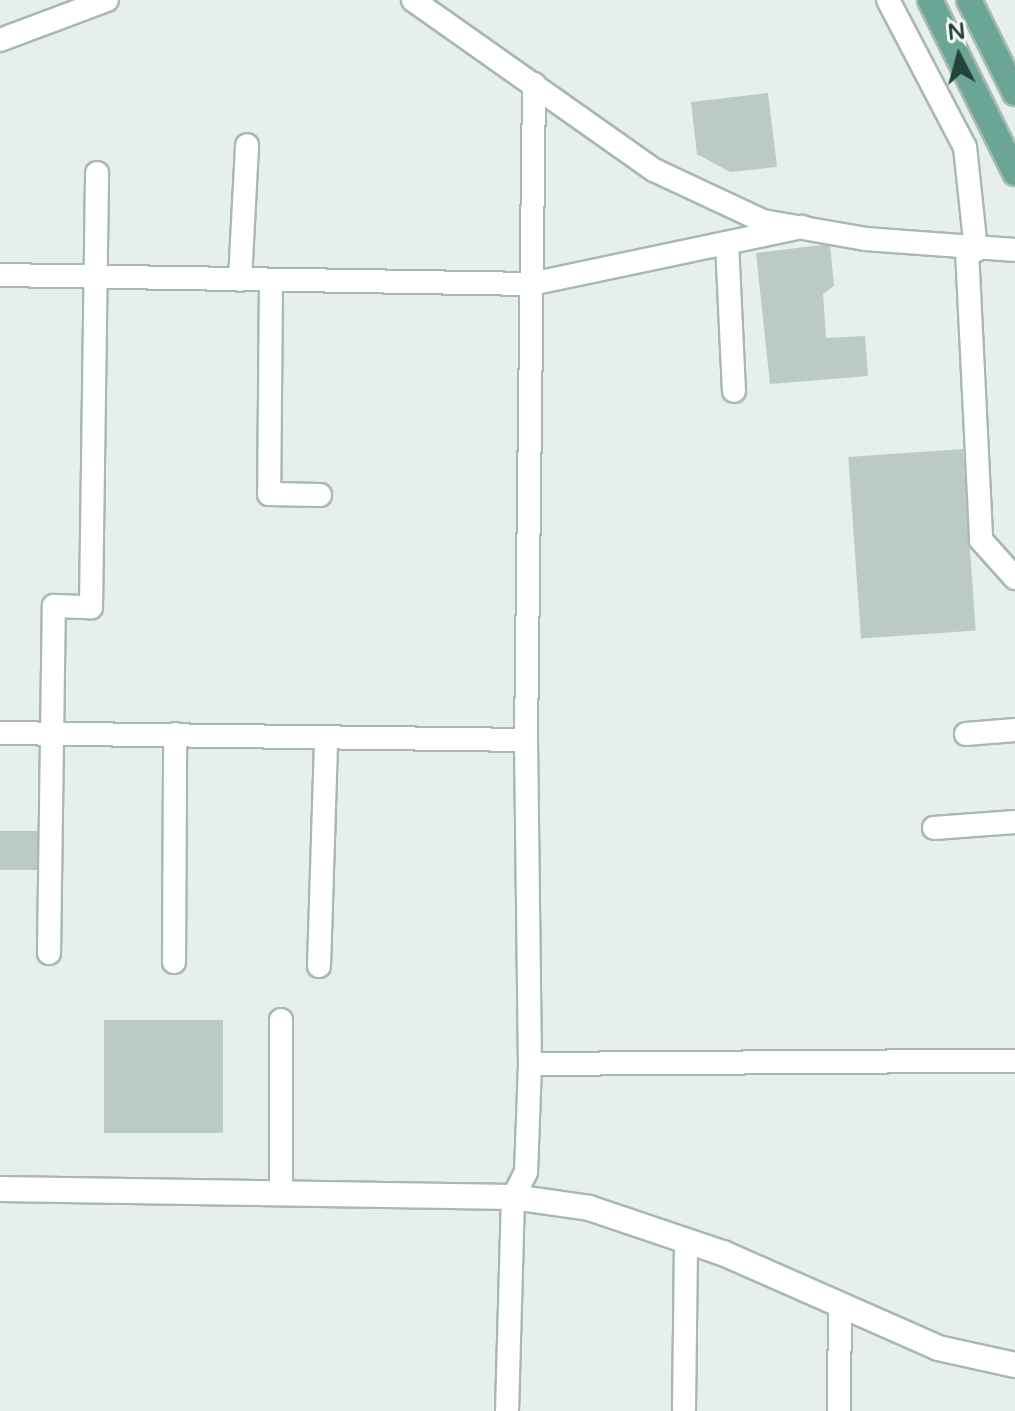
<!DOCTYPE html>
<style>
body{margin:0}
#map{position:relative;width:1015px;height:1411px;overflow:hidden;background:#e6efeb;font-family:"Varela Round",sans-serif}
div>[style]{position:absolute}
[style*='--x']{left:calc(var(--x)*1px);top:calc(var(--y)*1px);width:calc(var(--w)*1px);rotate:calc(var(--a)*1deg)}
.building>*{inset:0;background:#bbcac4;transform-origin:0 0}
.roads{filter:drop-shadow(2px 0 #a8b8b2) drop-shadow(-2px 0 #a8b8b2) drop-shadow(0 2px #a8b8b2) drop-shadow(0 -2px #a8b8b2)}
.street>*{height:22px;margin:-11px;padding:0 11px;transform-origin:11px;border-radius:11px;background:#fff}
.secondary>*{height:24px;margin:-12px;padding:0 12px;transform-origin:12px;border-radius:12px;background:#fff}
.primary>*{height:24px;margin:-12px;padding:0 12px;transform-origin:12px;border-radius:12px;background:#6aa596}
span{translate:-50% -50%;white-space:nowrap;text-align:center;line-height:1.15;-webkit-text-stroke:6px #f7fbf9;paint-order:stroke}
.north{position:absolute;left:919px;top:16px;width:80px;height:80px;-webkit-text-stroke:6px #f7fbf9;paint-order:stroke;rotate:354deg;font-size:22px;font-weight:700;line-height:32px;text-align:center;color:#24423a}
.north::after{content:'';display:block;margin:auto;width:28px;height:36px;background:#24423a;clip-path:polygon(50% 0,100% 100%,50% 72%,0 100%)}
</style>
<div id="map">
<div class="building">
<i style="clip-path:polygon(768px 93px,777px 167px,730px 172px,697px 154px,691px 102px)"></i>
<i style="clip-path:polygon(830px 244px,834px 286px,823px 294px,826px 338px,865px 336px,868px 376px,770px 384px,756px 253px)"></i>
<i style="left:963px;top:449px;width:182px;height:115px;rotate:86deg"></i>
<i style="left:0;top:831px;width:45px;height:39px"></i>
<i style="left:104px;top:1020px;width:119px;height:113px"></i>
</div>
<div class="roads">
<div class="street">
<i style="--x:413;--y:0;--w:295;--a:35.2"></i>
<i style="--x:654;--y:170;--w:120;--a:25.1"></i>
<i style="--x:763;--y:221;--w:105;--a:9.9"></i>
<i style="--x:866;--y:239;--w:149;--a:4.2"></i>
<i style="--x:888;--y:0;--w:166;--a:62.4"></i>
<i style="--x:965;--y:147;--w:104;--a:83.9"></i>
<i style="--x:0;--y:40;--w:114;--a:-20.5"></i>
<i style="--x:727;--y:243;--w:148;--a:87.3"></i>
<i style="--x:967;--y:250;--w:290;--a:87.2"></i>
<i style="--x:981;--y:540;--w:51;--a:48.2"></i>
<i style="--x:0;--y:275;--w:531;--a:0.97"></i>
<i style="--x:531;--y:284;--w:277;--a:-11.9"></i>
<i style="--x:240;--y:280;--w:135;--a:-87"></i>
<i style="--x:271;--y:280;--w:214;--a:90.5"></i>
<i style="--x:269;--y:494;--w:51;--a:1.1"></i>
<i style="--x:0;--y:733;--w:526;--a:0.76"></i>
<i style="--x:526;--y:740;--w:324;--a:89.3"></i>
<i style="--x:530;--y:1064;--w:108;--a:92.1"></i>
<i style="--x:526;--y:1172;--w:28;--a:117"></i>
<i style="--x:513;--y:1197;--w:214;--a:91.6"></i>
<i style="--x:966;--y:734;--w:49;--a:-4.7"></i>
<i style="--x:526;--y:740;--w:656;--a:-89.3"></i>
<i style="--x:934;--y:828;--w:81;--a:-4.2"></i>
<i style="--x:49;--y:953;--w:347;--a:-89.2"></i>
<i style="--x:54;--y:606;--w:37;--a:2"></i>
<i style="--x:91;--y:607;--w:434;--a:-89.2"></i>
<i style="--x:174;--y:962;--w:228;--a:-89.7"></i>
<i style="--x:319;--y:966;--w:229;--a:-88.2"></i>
<i style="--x:281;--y:1020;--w:174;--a:90"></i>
<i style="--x:530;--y:1064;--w:485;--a:-0.4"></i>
<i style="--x:684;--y:1409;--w:169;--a:-89.3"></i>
<i style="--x:839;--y:1411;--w:107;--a:-89.5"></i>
</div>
<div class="secondary">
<i style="--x:0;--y:1189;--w:513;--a:0.89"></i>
<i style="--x:513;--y:1197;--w:77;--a:8.2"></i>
<i style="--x:589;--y:1208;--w:141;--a:18.6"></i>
<i style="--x:723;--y:1253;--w:235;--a:23.8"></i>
<i style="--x:938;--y:1348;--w:79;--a:12.4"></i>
</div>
<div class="primary">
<i style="--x:930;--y:0;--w:193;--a:63.8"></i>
<i style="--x:969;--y:0;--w:104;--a:63.7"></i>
</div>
</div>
<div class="north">N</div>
</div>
